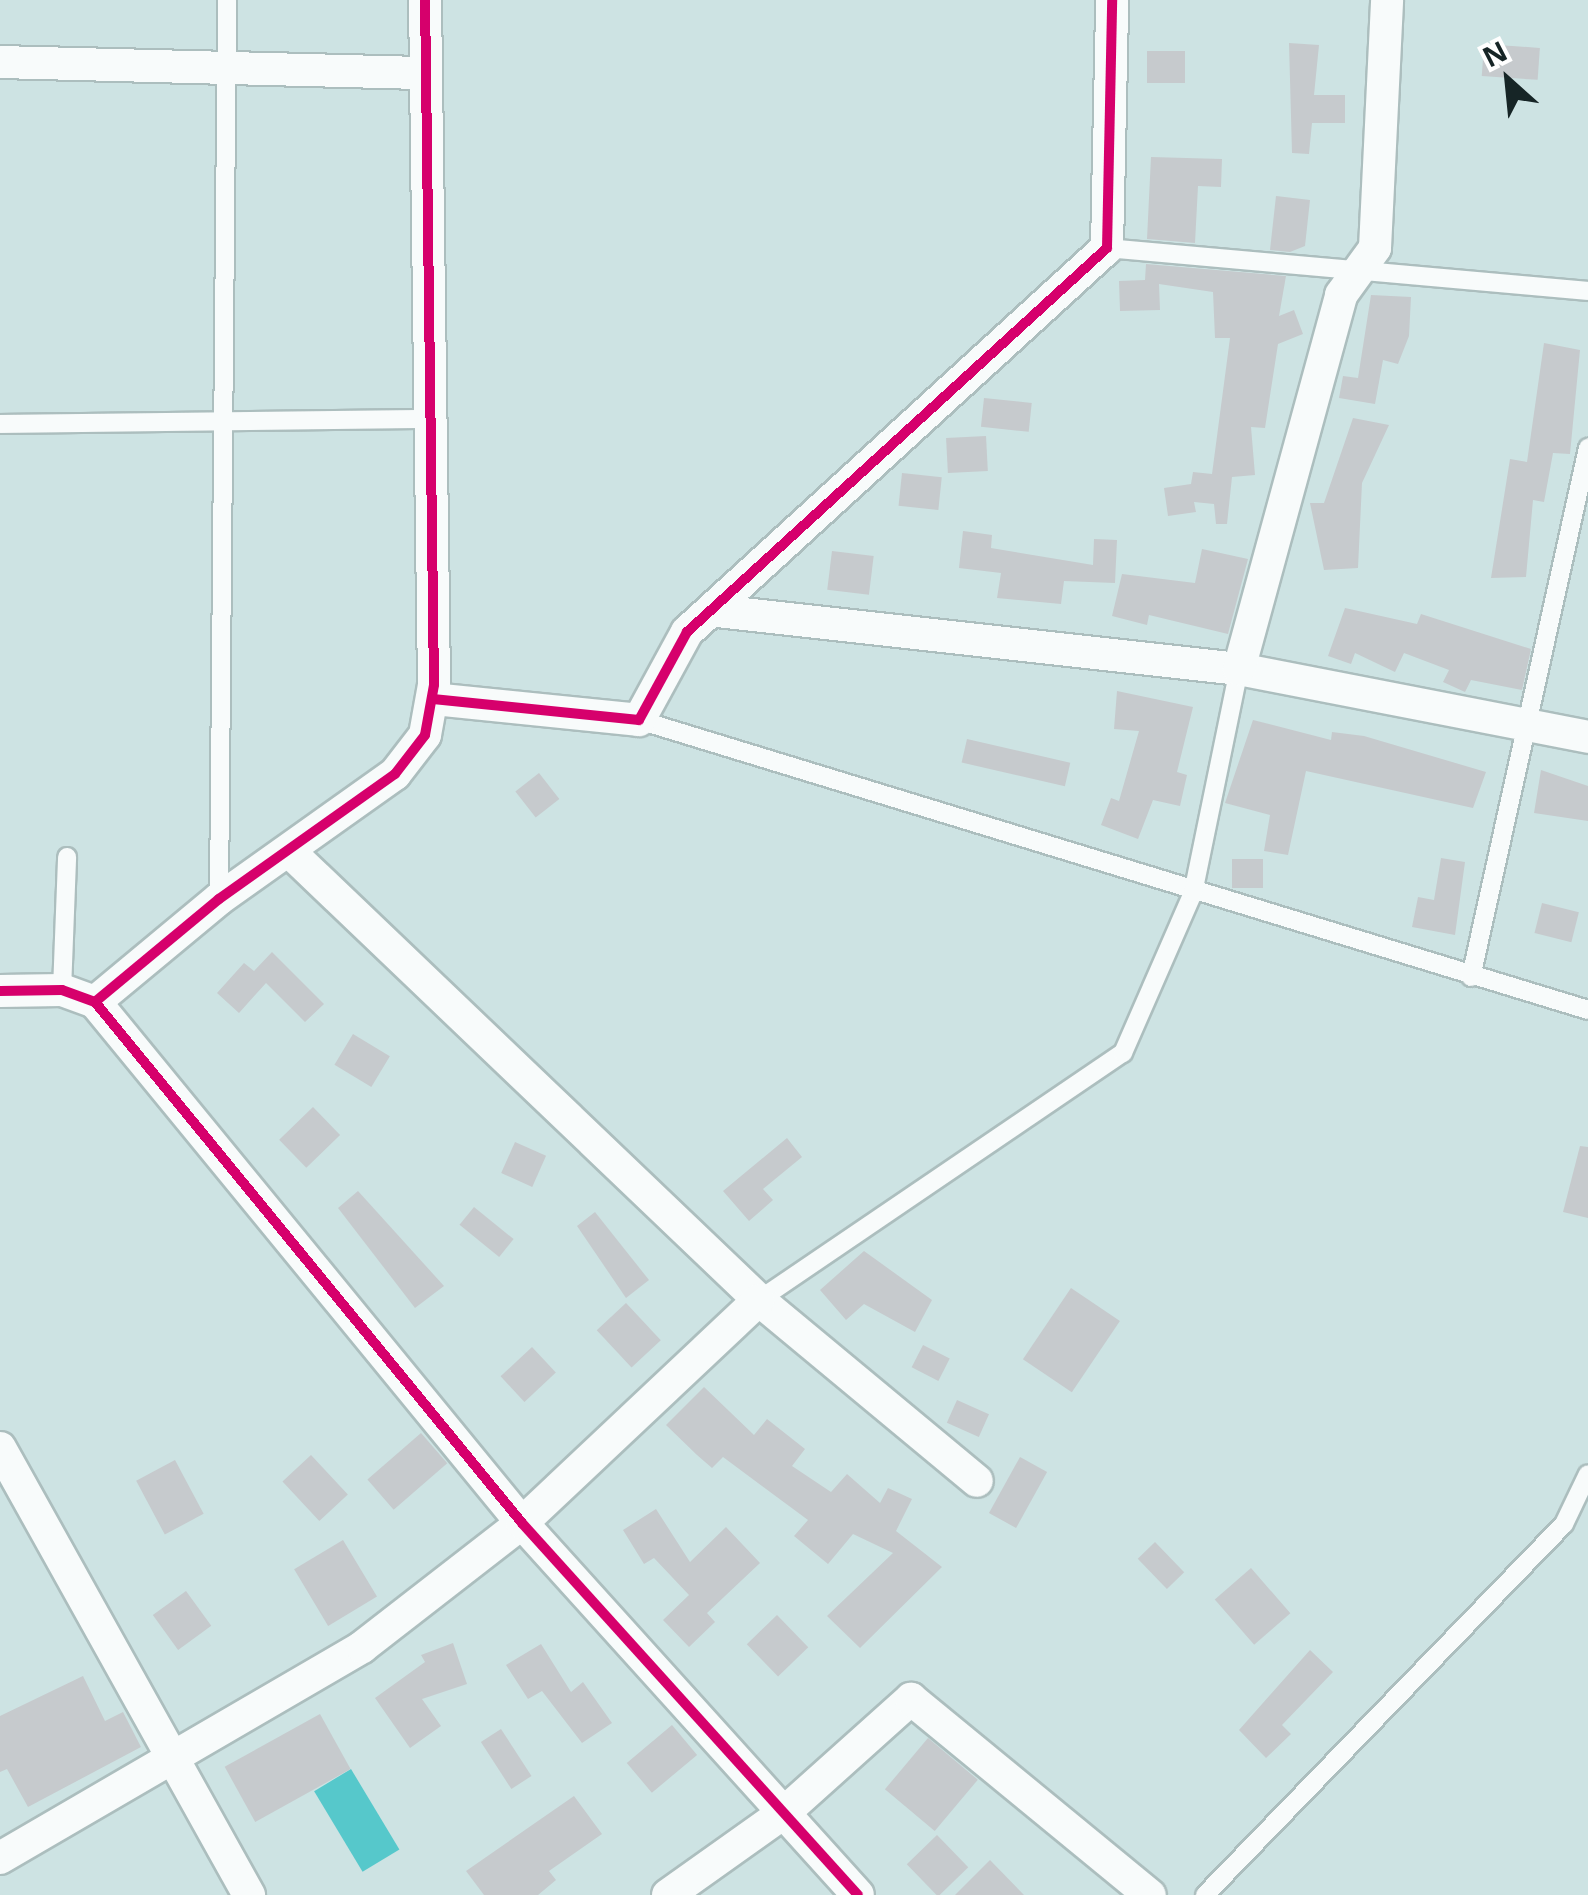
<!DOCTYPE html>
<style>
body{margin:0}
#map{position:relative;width:1588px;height:1895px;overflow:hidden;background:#cde3e3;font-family:"Noto Sans",sans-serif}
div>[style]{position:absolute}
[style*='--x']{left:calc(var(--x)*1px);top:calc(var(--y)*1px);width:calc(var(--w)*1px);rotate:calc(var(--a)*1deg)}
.water>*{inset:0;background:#56c8cb;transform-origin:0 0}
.building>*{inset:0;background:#c6cacd;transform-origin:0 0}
.roads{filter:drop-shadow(2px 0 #acbebe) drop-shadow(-2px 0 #acbebe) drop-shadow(0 2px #acbebe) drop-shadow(0 -2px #acbebe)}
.service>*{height:18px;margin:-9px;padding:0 9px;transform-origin:9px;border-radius:9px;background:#f8fbfb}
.minor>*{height:32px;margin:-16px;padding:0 16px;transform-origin:16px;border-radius:16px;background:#f8fbfb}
.cycleway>*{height:10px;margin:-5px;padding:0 5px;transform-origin:5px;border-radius:5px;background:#d6006c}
span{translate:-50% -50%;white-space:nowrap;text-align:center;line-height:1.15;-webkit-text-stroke:8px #fff;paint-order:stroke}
.north{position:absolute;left:1458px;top:30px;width:100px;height:100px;-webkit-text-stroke:8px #fff;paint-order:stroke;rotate:333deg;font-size:28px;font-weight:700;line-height:40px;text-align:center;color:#162526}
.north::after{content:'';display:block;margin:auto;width:35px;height:45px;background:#162526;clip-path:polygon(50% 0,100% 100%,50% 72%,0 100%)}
</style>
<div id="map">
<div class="water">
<i style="left:351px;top:1769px;width:94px;height:43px;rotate:59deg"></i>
</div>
<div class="building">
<i style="clip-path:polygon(1289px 43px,1319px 45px,1314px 95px,1345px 95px,1345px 123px,1312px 123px,1309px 154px,1292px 153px)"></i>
<i style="left:1484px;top:44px;width:56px;height:32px;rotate:4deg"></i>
<i style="left:1147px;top:51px;width:38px;height:32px"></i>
<i style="clip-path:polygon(1151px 157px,1222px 159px,1221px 187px,1198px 186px,1195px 243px,1147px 239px)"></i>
<i style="clip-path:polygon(1276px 196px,1310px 200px,1305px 246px,1290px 252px,1270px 250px)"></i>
<i style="clip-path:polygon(1146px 264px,1286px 276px,1279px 316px,1294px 310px,1303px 334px,1278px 344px,1265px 428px,1251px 427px,1255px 475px,1232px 477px,1227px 524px,1216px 524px,1214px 504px,1194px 502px,1196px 512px,1168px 516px,1164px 488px,1191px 484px,1193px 472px,1212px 474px,1230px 338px,1215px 338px,1213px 292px,1159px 284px,1160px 310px,1120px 311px,1119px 281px,1145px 280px)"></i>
<i style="clip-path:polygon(1371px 295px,1411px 297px,1409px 336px,1398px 364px,1383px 360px,1375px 404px,1339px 398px,1343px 376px,1358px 378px)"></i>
<i style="clip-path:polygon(1544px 343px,1580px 350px,1570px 454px,1553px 453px,1544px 502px,1533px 500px,1526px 577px,1491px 578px,1510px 459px,1527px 462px)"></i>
<i style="left:984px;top:398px;width:48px;height:29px;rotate:6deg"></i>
<i style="clip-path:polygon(1353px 418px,1389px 425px,1362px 483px,1358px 568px,1324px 570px,1310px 503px,1324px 503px)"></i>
<i style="left:986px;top:436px;width:35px;height:40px;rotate:87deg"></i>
<i style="left:902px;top:473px;width:40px;height:33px;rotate:6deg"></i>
<i style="clip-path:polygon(963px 531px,992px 535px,991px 548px,1093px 565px,1094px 539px,1117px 540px,1115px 583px,1064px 581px,1061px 604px,997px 598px,1001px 573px,959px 568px)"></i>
<i style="clip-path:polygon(1202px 549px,1248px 559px,1228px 634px,1149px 615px,1147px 625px,1112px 616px,1122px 574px,1195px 583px)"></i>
<i style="left:832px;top:551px;width:42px;height:39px;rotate:7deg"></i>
<i style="clip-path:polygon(1345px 608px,1417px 624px,1421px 614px,1531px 649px,1522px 690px,1471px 680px,1465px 692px,1443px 682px,1449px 670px,1404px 653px,1395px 672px,1355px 653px,1351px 664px,1328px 656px)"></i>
<i style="clip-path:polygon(1117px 691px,1193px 707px,1177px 772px,1187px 775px,1180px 806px,1153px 800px,1138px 839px,1101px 825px,1111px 798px,1119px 801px,1139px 731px,1114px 729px)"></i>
<i style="clip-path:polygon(1253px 720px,1331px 740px,1332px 732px,1364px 736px,1486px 772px,1473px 808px,1306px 771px,1288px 855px,1264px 851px,1270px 815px,1225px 803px)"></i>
<i style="left:967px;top:739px;width:106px;height:24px;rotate:13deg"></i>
<i style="clip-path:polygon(1541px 770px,1588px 786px,1588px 821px,1534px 813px)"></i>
<i style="left:539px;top:773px;width:33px;height:30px;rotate:52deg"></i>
<i style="clip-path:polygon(1441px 858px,1465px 862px,1455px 935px,1412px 927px,1418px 897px,1434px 900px)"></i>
<i style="left:1232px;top:859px;width:31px;height:29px"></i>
<i style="left:1542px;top:903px;width:38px;height:31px;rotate:14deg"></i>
<i style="clip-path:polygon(272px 952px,324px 1004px,305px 1022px,266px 983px,239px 1013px,217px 993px,244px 963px,254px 971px)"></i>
<i style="left:353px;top:1034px;width:43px;height:36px;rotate:31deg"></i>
<i style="left:313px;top:1107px;width:39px;height:47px;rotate:46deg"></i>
<i style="clip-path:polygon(787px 1138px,802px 1157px,763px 1189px,773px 1200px,749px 1221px,723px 1191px)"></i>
<i style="left:515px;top:1142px;width:34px;height:34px;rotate:24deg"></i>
<i style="clip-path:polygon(1580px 1146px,1588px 1147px,1588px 1218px,1563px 1212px)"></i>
<i style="clip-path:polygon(358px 1191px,444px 1286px,415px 1308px,338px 1208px)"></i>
<i style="left:474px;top:1207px;width:51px;height:23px;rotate:39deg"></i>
<i style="clip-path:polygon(595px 1212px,649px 1280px,626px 1298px,577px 1226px)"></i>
<i style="clip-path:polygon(864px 1251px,932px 1300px,915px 1332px,864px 1304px,846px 1320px,820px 1290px)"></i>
<i style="left:1071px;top:1288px;width:59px;height:86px;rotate:34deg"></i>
<i style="left:626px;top:1303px;width:51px;height:40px;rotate:47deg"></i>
<i style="left:923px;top:1345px;width:30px;height:25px;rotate:27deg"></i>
<i style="left:532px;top:1347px;width:35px;height:43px;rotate:47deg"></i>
<i style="clip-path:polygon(704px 1387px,754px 1435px,767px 1419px,805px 1449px,792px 1466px,831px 1492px,847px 1474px,880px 1503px,888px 1488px,912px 1499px,896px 1531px,942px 1567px,860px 1648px,827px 1616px,893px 1553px,853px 1534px,828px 1564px,794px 1536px,808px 1520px,723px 1457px,712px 1468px,697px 1455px,666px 1425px)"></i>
<i style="left:957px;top:1400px;width:35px;height:25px;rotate:24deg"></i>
<i style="left:421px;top:1433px;width:40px;height:71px;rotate:49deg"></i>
<i style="left:311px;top:1455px;width:54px;height:39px;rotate:47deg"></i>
<i style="left:1020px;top:1457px;width:31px;height:64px;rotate:29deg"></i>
<i style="left:175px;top:1460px;width:61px;height:44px;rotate:62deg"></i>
<i style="clip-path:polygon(656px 1509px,690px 1562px,726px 1527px,760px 1563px,707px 1613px,715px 1622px,689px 1647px,663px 1620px,689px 1595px,654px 1558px,644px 1564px,623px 1530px)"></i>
<i style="left:343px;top:1540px;width:66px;height:57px;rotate:59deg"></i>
<i style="left:1155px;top:1542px;width:42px;height:24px;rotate:46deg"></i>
<i style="left:1251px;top:1568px;width:60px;height:48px;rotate:49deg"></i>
<i style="left:186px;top:1591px;width:43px;height:41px;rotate:54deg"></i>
<i style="left:777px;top:1615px;width:45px;height:42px;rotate:46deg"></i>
<i style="clip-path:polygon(453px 1643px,467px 1684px,422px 1699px,441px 1726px,410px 1748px,375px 1698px,425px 1662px,421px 1655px)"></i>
<i style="clip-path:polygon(541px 1644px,571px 1692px,583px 1682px,612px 1723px,582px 1743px,542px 1691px,528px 1699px,506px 1665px)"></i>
<i style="clip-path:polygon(1310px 1650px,1333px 1672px,1282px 1725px,1291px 1734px,1266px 1758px,1239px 1730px)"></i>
<i style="clip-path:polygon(83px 1676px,105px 1721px,123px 1712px,141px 1747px,28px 1807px,7px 1769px,0 1772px,0 1716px)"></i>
<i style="left:320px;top:1714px;width:63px;height:109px;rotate:61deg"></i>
<i style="left:672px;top:1725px;width:39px;height:59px;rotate:50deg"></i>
<i style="left:501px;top:1729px;width:56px;height:24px;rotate:57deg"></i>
<i style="left:928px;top:1738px;width:65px;height:67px;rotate:40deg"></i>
<i style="clip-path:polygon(574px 1796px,602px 1834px,549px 1871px,556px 1880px,538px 1895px,484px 1895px,466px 1871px)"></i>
<i style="left:937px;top:1835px;width:45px;height:42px;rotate:46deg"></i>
<i style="clip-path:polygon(990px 1860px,1024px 1895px,955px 1895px)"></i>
</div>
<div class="roads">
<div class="service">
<i style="--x:1107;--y:248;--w:483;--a:5.1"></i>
<i style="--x:0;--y:424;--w:430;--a:-0.7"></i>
<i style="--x:639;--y:720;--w:992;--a:16.99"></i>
<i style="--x:219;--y:899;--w:899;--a:-89.49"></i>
<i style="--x:1471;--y:977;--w:542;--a:-77.53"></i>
<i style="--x:62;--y:990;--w:133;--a:-87.8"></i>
<i style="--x:759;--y:1300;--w:440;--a:-34.2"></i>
<i style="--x:1123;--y:1053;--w:175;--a:-66.4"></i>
<i style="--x:1193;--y:893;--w:229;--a:-78.4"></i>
<i style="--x:1205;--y:1895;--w:516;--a:-45.94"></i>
<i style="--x:1564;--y:1524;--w:55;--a:-64.4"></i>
</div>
<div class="minor">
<i style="--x:0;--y:62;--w:426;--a:1.5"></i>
<i style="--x:717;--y:611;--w:525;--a:6.34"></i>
<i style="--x:1239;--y:669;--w:356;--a:11"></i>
<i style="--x:1239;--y:669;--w:388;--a:-74.7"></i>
<i style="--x:1341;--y:295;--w:58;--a:-54.1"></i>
<i style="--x:1375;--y:248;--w:248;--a:-87.2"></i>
<i style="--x:433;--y:699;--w:207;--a:5.8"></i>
<i style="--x:639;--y:720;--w:100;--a:-61.4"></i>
<i style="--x:687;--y:632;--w:569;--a:-42.44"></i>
<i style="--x:1107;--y:248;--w:248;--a:-88.8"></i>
<i style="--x:291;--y:853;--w:647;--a:43.69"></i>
<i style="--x:759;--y:1300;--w:283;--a:39.7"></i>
<i style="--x:0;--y:991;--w:62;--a:-0.9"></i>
<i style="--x:62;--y:990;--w:35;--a:20"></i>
<i style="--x:95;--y:1002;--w:674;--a:50.66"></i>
<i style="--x:522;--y:1523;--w:501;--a:47.91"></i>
<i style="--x:95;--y:1002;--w:161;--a:-39.7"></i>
<i style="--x:219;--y:899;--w:216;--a:-35.4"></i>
<i style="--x:395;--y:774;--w:49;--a:-52.4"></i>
<i style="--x:425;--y:735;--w:51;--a:-79.8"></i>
<i style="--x:434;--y:685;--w:685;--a:-90.75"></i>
<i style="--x:0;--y:1448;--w:512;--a:60.88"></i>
<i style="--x:0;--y:1858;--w:419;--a:-30.2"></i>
<i style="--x:362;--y:1647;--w:202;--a:-37.8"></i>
<i style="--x:522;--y:1523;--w:325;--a:-43.3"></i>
<i style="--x:668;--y:1895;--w:145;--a:-35.4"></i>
<i style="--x:786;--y:1811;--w:168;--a:-41.9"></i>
<i style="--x:911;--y:1699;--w:309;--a:39.4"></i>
</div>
</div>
<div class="cycleway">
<i style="--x:433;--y:699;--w:207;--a:5.8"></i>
<i style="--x:639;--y:720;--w:100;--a:-61.4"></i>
<i style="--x:687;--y:632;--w:569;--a:-42.44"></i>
<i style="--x:1107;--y:248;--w:248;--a:-88.8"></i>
<i style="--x:0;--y:991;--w:62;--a:-0.9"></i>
<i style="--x:62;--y:990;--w:35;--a:20"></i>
<i style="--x:95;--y:1002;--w:674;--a:50.66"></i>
<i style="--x:522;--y:1523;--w:501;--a:47.91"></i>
<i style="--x:95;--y:1002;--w:161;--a:-39.7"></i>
<i style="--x:219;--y:899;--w:216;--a:-35.4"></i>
<i style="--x:395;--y:774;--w:49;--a:-52.4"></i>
<i style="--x:425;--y:735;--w:51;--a:-79.8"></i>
<i style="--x:434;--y:685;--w:685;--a:-90.75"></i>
</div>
<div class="north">N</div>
</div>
